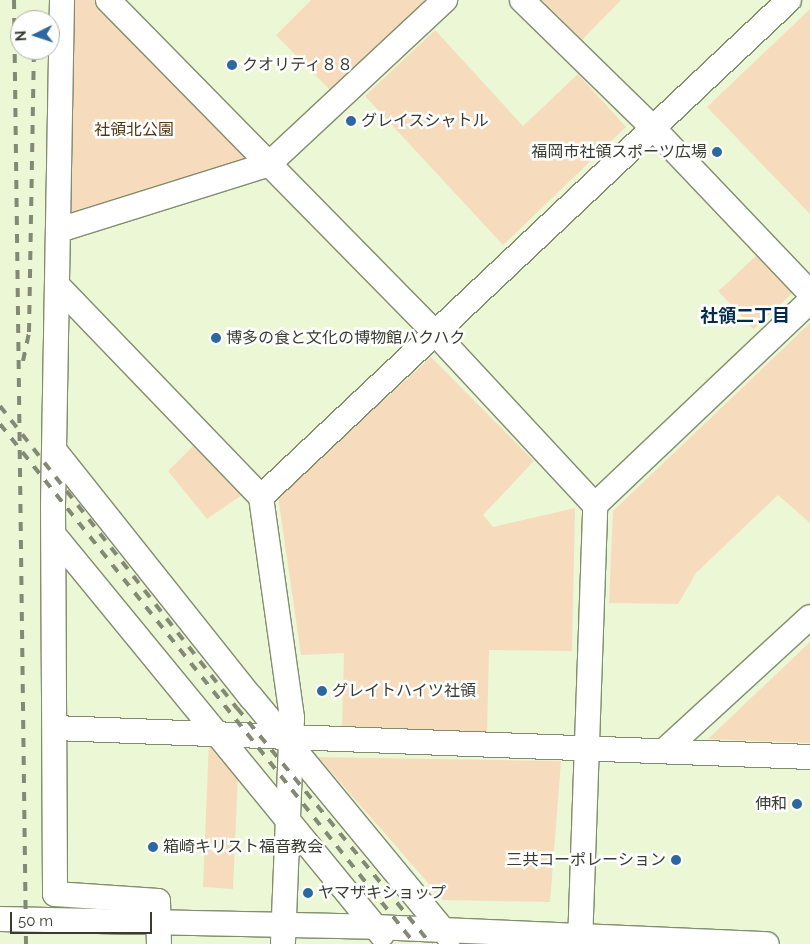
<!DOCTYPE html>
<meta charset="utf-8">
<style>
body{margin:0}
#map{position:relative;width:810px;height:944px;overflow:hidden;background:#ecf7d6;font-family:Raleway,"Noto Sans JP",sans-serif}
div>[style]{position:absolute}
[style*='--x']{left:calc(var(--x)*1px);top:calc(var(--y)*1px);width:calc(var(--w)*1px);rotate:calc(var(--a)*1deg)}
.green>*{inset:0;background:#f6dcbc;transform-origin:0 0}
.roads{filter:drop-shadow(1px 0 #828d6e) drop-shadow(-1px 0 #828d6e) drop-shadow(0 1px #828d6e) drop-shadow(0 -1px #828d6e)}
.minor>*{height:24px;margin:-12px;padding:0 12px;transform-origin:12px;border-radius:12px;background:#fff}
.rail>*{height:4px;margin-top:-2px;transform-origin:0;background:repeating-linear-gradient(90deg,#828974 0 9px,transparent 0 18px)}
.dots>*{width:14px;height:14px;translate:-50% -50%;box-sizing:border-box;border:2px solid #fff;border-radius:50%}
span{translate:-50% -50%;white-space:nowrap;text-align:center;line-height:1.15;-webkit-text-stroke:5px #fff;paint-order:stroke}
.poi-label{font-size:16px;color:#383d30}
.left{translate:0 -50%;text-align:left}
.right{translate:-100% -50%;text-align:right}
.park-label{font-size:16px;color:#513611}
.neighbourhood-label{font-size:18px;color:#002b4f;font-weight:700}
.north{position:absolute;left:10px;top:10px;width:50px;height:50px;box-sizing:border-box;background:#fff;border:1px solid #afb1ac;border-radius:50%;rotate:266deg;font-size:14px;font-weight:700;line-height:20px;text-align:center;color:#383d30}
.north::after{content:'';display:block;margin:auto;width:18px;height:22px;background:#2c689f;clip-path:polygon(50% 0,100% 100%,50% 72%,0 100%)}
.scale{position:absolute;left:10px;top:912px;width:142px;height:22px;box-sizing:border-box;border:2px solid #383d30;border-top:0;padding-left:6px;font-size:15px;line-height:18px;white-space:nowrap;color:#383d30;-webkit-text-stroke:4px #fff;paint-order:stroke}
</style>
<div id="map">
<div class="green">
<i style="clip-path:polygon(68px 0,100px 0,249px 155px,250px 164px,70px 215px)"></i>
<i style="clip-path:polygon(311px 0,426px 0,332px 92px,276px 35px)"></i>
<i style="clip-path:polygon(542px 0,621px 0,582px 40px)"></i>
<i style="clip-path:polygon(810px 9px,810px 214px,707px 107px)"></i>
<i style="clip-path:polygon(435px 30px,523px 126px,578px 74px,626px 127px,503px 245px,365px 96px)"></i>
<i style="left:757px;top:255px;width:52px;height:53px;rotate:47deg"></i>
<i style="clip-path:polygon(810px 323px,810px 523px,778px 495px,696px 573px,678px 604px,609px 603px,613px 511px)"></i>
<i style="clip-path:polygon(431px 357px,534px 461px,483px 515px,493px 527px,575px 508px,572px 651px,489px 650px,487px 733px,342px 726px,344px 653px,301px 655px,278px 496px)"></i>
<i style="clip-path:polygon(198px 441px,246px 492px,207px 519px,168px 471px)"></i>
<i style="clip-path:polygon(810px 642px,810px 743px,708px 739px)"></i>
<i style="clip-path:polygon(209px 741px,238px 775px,233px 889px,203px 887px)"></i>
<i style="clip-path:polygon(318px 757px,561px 761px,550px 902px,443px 900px)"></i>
</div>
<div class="roads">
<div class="minor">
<i style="--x:62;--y:0;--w:506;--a:91.02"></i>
<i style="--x:53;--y:506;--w:388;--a:89.7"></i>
<i style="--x:55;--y:894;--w:103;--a:3.9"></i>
<i style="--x:158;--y:901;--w:43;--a:88.7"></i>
<i style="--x:108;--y:0;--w:465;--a:45.5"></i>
<i style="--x:434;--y:332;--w:236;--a:47.1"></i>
<i style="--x:522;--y:0;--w:185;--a:44.3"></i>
<i style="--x:654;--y:129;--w:226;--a:46.4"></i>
<i style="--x:59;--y:230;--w:220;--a:-17.4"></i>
<i style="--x:269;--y:164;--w:241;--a:-43"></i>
<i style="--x:59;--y:287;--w:291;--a:46.1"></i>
<i style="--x:261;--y:497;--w:223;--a:82"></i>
<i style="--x:292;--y:718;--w:224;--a:92.3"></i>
<i style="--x:55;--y:451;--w:315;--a:51.5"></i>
<i style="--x:251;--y:697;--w:311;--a:50.5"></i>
<i style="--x:261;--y:497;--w:725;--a:-43.27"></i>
<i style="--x:54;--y:535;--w:517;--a:50.65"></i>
<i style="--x:55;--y:728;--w:756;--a:2.2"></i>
<i style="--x:666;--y:749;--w:195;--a:-42.5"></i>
<i style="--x:0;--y:919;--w:375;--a:1.2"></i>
<i style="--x:375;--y:927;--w:392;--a:2.5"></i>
<i style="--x:580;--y:944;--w:439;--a:-88"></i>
<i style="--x:595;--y:505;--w:296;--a:-43.5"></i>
</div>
</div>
<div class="rail">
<i style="--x:14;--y:0;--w:944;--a:89.27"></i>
<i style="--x:23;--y:361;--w:30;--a:-78"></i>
<i style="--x:29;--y:332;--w:277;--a:-89"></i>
<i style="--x:0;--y:406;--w:384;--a:51.9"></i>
<i style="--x:237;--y:708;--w:306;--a:50.6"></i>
<i style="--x:0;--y:424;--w:665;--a:51.41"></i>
</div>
<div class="dots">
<i style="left:232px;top:65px;background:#2c689f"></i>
<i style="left:351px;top:121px;background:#2c689f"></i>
<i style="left:717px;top:152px;background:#2c689f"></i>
<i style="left:216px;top:338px;background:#2c689f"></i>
<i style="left:322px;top:691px;background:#2c689f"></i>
<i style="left:797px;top:804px;background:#2c689f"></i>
<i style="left:153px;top:847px;background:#2c689f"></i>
<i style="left:676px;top:860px;background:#2c689f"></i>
<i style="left:308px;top:893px;background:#2c689f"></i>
</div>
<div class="poi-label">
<span class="left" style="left:242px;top:65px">クオリティ８８</span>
<span class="left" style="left:361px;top:121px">グレイスシャトル</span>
<span class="right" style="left:707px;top:152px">福岡市社領スポーツ広場</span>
<span class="left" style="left:226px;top:338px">博多の食と文化の博物館ハクハク</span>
<span class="left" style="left:332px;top:691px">グレイトハイツ社領</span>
<span class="right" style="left:787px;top:804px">伸和</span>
<span class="left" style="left:163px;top:847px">箱崎キリスト福音教会</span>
<span class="right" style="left:666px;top:860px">三共コーポレーション</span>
<span class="left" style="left:318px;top:893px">ヤマザキショップ</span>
</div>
<div class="park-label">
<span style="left:134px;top:130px">社領北公園</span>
</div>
<div class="neighbourhood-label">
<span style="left:745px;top:316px">社領二丁目</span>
</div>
<div class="north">N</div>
<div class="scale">50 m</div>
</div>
